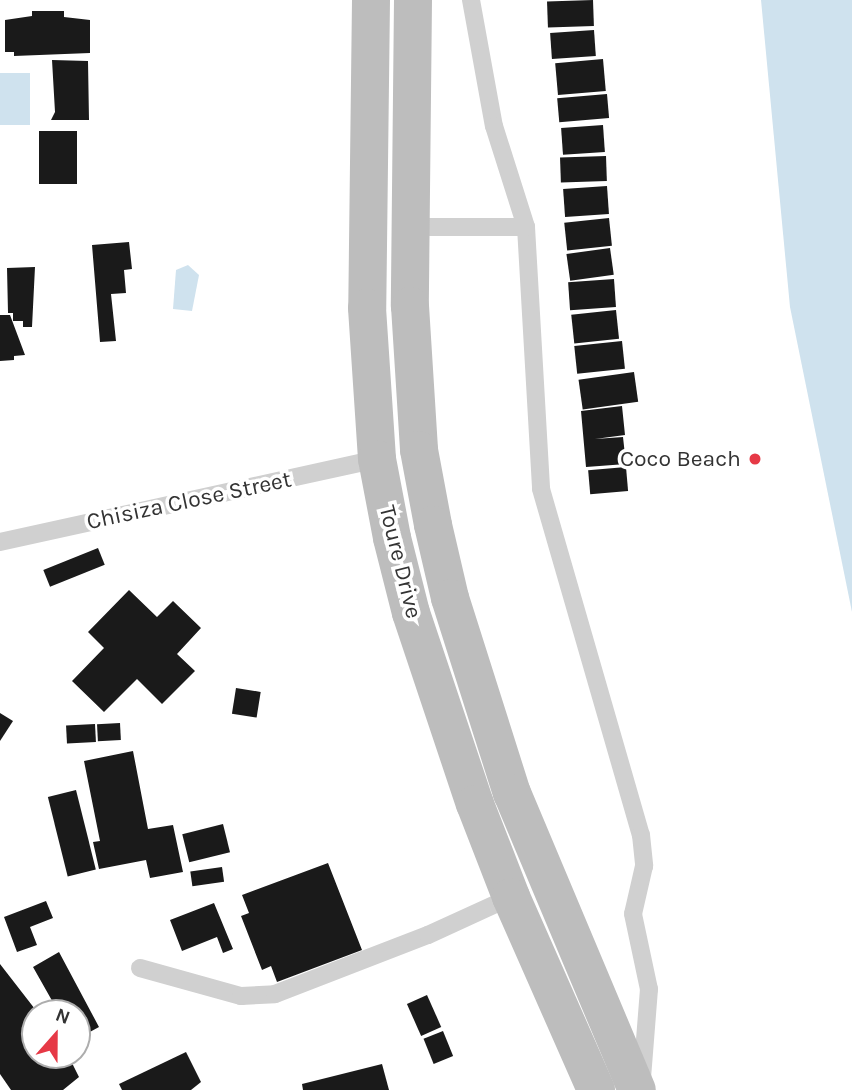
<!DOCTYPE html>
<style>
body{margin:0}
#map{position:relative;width:852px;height:1090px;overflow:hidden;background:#fff;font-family:Karla,sans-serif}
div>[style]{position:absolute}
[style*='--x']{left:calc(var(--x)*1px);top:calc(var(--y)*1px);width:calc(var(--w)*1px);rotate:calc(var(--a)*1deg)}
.water>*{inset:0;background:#cfe2ee;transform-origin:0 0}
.building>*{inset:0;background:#1a1a1a;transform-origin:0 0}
.lane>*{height:18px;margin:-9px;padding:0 9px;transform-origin:9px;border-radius:9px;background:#d0d0d0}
.secondary>*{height:38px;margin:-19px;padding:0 19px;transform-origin:19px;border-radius:19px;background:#bdbdbd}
.dots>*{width:19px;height:19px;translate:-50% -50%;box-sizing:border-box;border:4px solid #fff;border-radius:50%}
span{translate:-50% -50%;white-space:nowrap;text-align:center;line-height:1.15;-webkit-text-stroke:7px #fff;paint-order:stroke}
.poi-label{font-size:23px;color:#333}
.right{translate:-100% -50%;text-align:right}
.street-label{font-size:23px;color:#333}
.north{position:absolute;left:21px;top:999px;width:70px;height:70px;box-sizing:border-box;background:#fff;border:2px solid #adadad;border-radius:50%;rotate:21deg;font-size:19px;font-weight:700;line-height:28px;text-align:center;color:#333}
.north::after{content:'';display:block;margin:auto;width:24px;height:32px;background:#e63946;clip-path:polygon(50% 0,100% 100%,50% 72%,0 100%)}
</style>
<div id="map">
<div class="water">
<i style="clip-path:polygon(761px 0,852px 0,852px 612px,790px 307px)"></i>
<i style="left:0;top:73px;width:30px;height:52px"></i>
<i style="clip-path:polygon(188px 265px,199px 275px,192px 311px,173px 309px,176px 270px)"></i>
</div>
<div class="building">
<i style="left:593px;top:0;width:26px;height:46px;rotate:88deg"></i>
<i style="clip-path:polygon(32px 11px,64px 11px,64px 17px,90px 20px,90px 53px,14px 56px,14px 52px,5px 52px,5px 20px,32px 16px)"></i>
<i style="left:594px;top:30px;width:26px;height:44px;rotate:86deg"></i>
<i style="left:603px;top:59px;width:32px;height:48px;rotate:85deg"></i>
<i style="clip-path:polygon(52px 60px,88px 61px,89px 120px,51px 120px,55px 112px)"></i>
<i style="left:607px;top:94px;width:24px;height:50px;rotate:85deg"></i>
<i style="left:603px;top:125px;width:27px;height:42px;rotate:86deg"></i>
<i style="left:39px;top:131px;width:38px;height:53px"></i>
<i style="left:606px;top:156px;width:25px;height:46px;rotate:88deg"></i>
<i style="left:607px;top:186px;width:28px;height:44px;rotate:86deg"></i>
<i style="left:609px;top:218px;width:28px;height:45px;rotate:84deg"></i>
<i style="clip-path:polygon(129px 242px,132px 269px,124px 270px,126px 293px,111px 294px,116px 341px,100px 342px,92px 245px)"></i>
<i style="left:610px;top:248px;width:27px;height:44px;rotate:82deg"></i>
<i style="clip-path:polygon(35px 267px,32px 327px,23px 327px,23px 321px,13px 321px,13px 313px,8px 313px,7px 268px)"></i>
<i style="left:614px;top:279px;width:28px;height:46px;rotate:86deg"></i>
<i style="left:616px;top:310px;width:29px;height:45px;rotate:84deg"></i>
<i style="clip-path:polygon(0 315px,10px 315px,25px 355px,14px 356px,14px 360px,0 361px)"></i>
<i style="left:622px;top:341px;width:28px;height:48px;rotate:84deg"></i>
<i style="left:634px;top:372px;width:30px;height:56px;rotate:82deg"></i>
<i style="clip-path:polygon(622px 406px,625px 435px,595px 439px,623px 437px,626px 464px,586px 467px,581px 411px)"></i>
<i style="left:626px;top:467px;width:24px;height:38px;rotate:85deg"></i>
<i style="left:98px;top:548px;width:18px;height:59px;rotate:68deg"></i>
<i style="clip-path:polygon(129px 590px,157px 617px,173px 601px,201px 628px,177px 654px,195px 671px,162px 704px,137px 679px,104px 712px,72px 681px,104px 648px,88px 632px)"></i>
<i style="left:236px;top:688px;width:25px;height:26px;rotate:9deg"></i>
<i style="clip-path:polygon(0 713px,13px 721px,0 741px)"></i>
<i style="left:120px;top:723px;width:17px;height:23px;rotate:87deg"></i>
<i style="left:95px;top:724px;width:18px;height:29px;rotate:87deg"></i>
<i style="clip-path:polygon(133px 751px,148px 829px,173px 825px,183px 872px,150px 878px,146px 860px,99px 869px,93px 842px,100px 841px,84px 761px)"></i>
<i style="left:76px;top:790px;width:82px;height:29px;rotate:76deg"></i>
<i style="left:223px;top:824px;width:29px;height:42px;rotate:76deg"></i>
<i style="clip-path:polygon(328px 863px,362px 950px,277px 982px,271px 966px,262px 970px,241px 916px,249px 913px,242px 895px)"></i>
<i style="left:222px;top:867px;width:15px;height:32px;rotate:82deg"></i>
<i style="clip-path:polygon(46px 901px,53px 918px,30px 927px,37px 945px,17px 952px,4px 917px)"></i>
<i style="clip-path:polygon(214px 903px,233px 949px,223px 953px,217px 937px,182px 951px,170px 920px)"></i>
<i style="clip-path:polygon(59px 952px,99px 1027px,77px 1039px,77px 1013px,59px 1013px,33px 967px)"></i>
<i style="clip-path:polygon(0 964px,38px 1013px,35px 1055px,65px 1055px,73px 1065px,79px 1077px,63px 1090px,11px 1090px,0 1074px)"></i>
<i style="left:427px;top:995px;width:35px;height:22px;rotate:66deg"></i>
<i style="left:443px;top:1031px;width:27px;height:21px;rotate:68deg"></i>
<i style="clip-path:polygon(186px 1052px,201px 1082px,191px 1090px,122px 1090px,119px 1084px)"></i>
<i style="clip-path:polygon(382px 1064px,389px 1090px,303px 1090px,302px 1084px)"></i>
</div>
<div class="lane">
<i style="--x:471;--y:0;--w:128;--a:79.7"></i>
<i style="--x:494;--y:126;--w:106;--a:72.4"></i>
<i style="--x:526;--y:227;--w:262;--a:86.7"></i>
<i style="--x:541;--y:489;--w:360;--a:73.9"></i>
<i style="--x:641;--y:835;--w:31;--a:84"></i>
<i style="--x:644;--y:866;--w:49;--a:102.9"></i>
<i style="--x:633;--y:914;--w:77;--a:78"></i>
<i style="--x:649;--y:989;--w:88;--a:94.5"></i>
<i style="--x:410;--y:227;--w:116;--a:0"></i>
<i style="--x:0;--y:542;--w:386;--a:-12.4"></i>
<i style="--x:140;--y:968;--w:105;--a:15.5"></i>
<i style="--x:241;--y:996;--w:34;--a:-3"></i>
<i style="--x:275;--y:994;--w:164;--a:-21.1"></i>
<i style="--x:428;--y:935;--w:91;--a:-24.6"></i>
</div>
<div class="secondary">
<i style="--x:371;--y:0;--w:308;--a:90.7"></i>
<i style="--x:367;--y:308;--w:151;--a:86.2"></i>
<i style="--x:377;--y:459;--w:80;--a:79.2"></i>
<i style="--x:392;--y:538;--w:77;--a:75.8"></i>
<i style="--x:411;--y:613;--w:201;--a:71.5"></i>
<i style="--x:475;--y:804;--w:100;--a:68.8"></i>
<i style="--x:511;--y:897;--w:211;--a:66.2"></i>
<i style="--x:413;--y:0;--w:306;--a:90.6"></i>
<i style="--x:410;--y:306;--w:144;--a:86.4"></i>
<i style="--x:419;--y:450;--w:76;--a:79.4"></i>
<i style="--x:433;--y:525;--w:75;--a:76.9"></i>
<i style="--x:450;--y:598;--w:205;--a:72.4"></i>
<i style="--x:512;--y:793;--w:322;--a:67.2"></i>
</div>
<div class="dots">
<i style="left:755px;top:459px;background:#e63946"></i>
</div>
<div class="poi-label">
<span class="right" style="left:741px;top:459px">Coco Beach</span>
</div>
<div class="street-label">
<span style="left:189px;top:501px;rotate:-12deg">Chisiza Close Street</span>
<span style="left:400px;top:562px;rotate:76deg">Toure Drive</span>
</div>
<div class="north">N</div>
</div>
